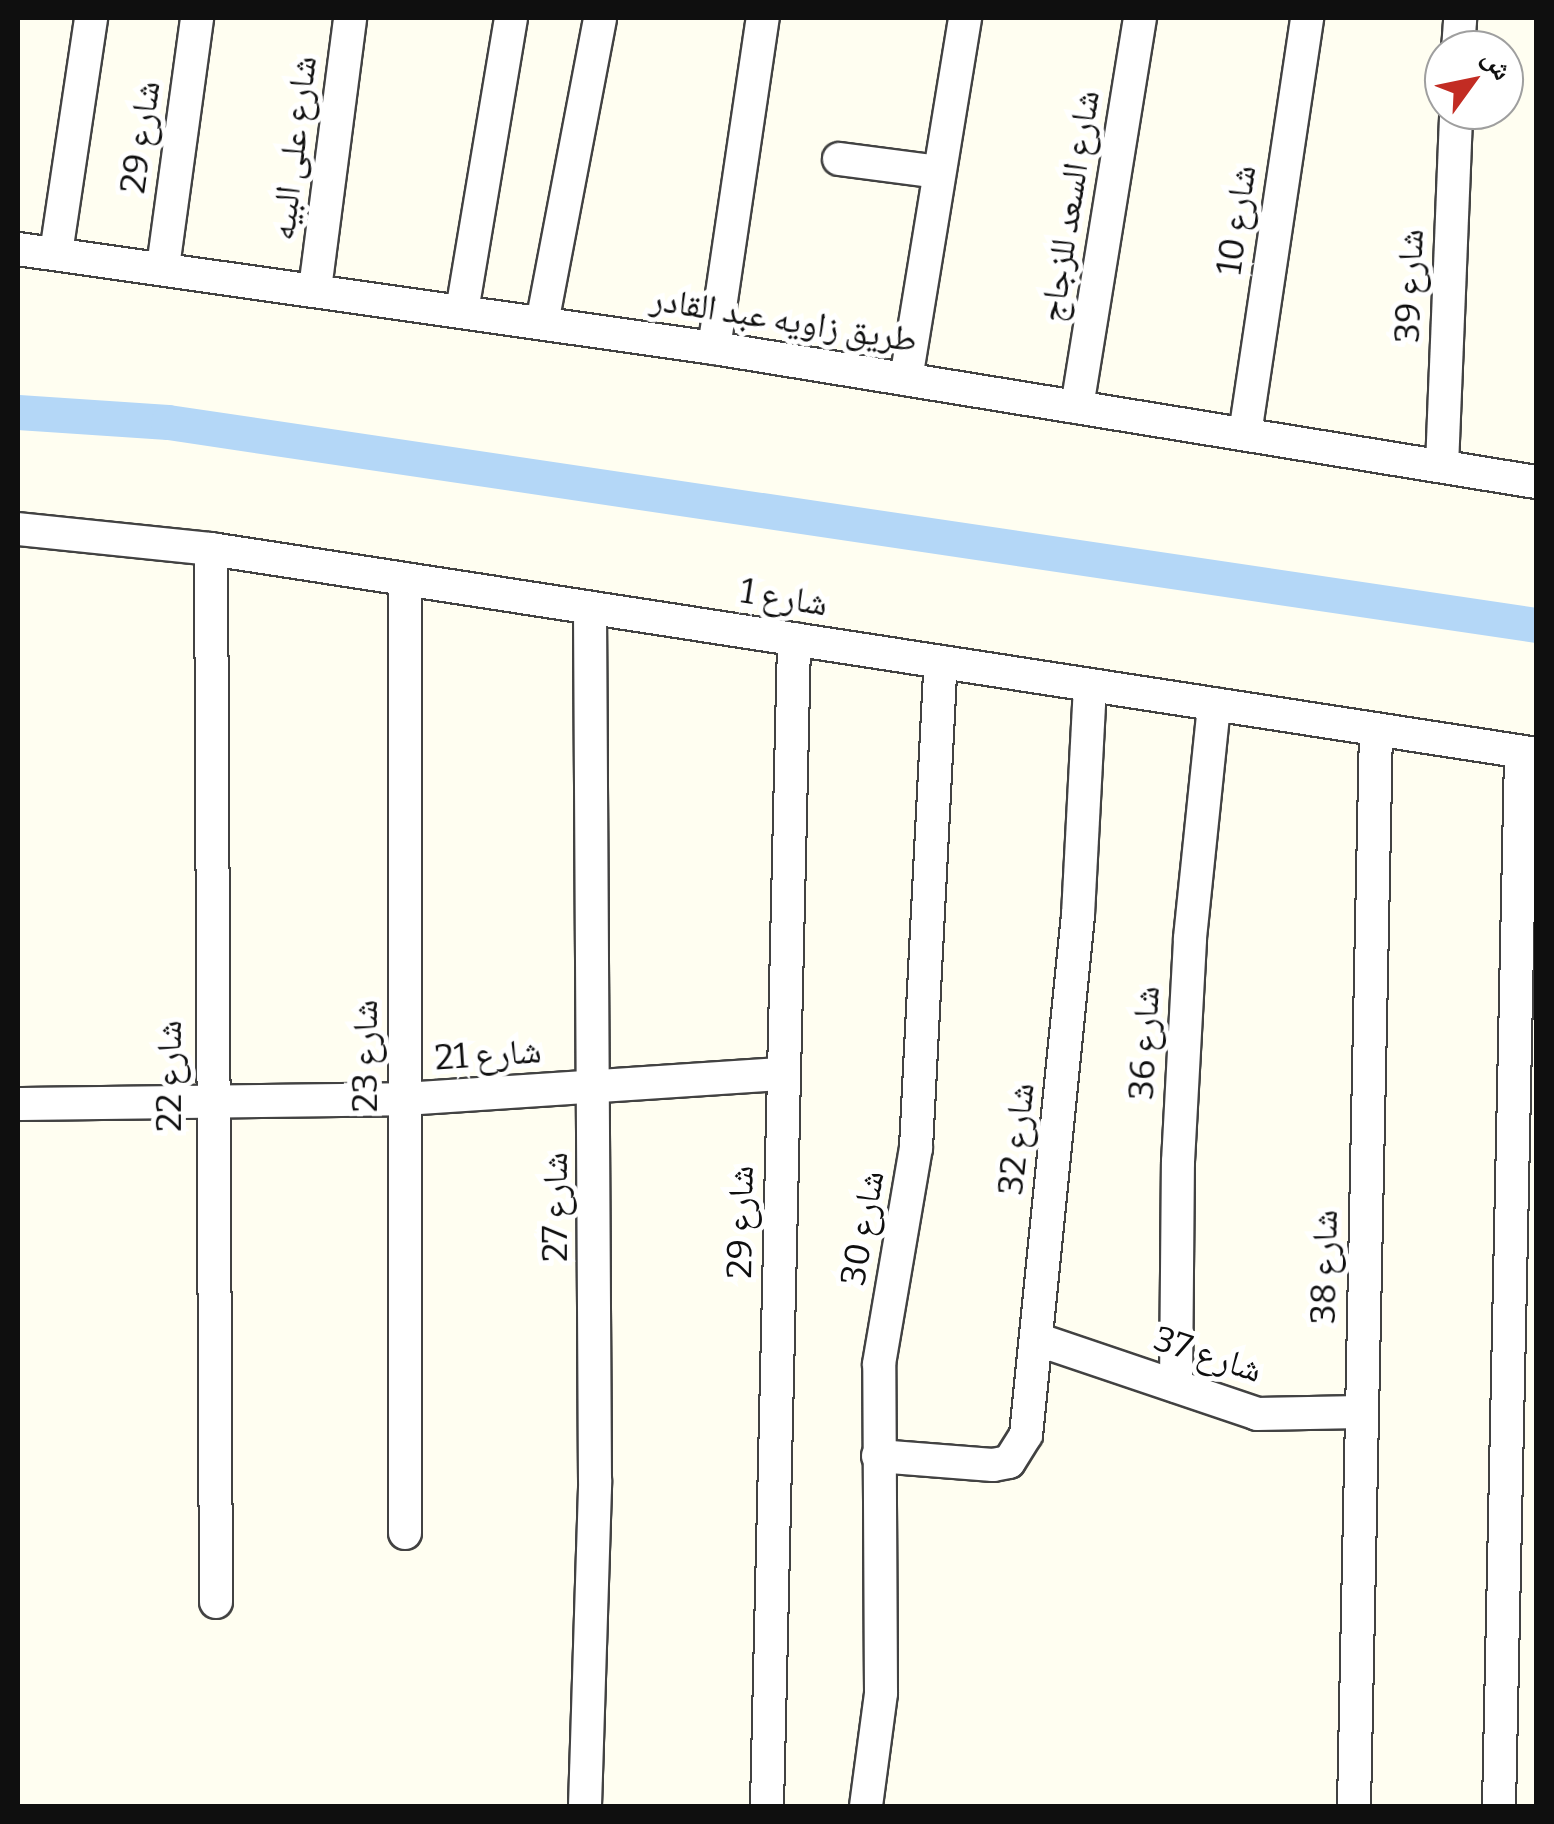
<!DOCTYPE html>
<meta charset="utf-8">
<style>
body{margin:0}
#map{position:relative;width:1554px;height:1824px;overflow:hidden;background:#fffef1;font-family:Bitter,"Noto Naskh Arabic",serif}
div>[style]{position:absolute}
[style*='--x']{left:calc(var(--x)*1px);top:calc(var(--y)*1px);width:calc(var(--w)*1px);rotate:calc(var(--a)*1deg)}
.canal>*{height:35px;margin:-17.5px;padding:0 17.5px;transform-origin:17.5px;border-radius:17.5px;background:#b4d7f7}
.roads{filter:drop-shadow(2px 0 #424242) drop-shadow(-2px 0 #424242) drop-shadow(0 2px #424242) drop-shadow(0 -2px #424242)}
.minor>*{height:32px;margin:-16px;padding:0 16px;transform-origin:16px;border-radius:16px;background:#fff}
span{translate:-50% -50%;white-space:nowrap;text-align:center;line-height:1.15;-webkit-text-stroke:10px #fff;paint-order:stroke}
.street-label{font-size:35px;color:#0f0f0f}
.frame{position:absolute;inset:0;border:20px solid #0f0f0f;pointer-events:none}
.north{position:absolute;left:1424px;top:30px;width:100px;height:100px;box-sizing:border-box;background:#fff;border:2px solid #9f9f9f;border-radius:50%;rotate:57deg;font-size:28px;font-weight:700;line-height:40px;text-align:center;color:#0f0f0f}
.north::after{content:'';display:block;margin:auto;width:35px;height:45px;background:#c22c23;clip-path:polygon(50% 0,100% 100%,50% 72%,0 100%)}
</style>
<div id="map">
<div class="canal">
<i style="--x:18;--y:412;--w:150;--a:3.8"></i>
<i style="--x:168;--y:422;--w:1383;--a:8.44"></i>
</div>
<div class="roads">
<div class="minor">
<i style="--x:1458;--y:50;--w:32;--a:-86"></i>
<i style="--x:839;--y:159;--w:101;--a:7.4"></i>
<i style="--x:18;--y:249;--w:703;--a:8.1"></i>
<i style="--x:714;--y:348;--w:833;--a:9.26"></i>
<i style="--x:56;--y:253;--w:238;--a:-81.5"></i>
<i style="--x:163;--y:267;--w:251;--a:-82.2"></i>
<i style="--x:315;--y:289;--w:273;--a:-82.6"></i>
<i style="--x:462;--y:311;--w:297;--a:-80.5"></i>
<i style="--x:542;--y:323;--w:310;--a:-79.2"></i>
<i style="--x:714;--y:348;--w:334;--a:-81.6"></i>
<i style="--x:906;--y:379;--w:366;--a:-80.7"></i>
<i style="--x:1077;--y:407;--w:394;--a:-80.8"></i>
<i style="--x:1245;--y:434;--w:421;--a:-81.5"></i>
<i style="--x:1442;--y:466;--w:356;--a:-87.7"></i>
<i style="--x:18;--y:529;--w:194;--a:5.9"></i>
<i style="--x:211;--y:549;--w:1341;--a:8.79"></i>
<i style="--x:211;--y:549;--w:1053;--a:89.73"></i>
<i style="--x:18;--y:1104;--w:387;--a:-0.7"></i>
<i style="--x:405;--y:1099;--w:379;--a:-3.8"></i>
<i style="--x:1036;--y:1339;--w:233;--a:18.7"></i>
<i style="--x:1257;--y:1414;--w:104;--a:-1.1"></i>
<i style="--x:1176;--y:1386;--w:224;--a:-89.5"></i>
<i style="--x:1178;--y:1162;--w:224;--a:-86.9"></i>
<i style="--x:1190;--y:938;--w:235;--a:-84.1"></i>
<i style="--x:878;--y:1456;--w:115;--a:4.5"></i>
<i style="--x:993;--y:1465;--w:16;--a:-11"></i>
<i style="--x:1009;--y:1462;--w:32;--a:-58"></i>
<i style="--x:1026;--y:1435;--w:523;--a:-84.29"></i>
<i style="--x:1078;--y:915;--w:230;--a:-87"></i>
<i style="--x:405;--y:1533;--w:954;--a:-90"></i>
<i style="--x:585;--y:1806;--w:326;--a:-88.2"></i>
<i style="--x:595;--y:1480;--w:872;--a:-90.33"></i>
<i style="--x:767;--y:1806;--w:1167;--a:-88.67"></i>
<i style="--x:866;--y:1806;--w:114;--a:-82.4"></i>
<i style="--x:881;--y:1693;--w:329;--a:-90.3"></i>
<i style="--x:879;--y:1364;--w:219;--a:-80.3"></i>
<i style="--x:916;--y:1148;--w:487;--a:-87.1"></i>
<i style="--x:1354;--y:1806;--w:1076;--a:-88.83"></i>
<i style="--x:1499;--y:1806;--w:1054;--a:-88.8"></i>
</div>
</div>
<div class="street-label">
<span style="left:140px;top:137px;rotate:-82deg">شارع 29</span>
<span style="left:293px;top:148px;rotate:-83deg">شارع على البيه</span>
<span style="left:1069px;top:206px;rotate:-81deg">شارع السعد للزجاج</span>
<span style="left:1236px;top:220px;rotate:-82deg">شارع 10</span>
<span style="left:1409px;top:286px;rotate:-88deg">شارع 39</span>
<span style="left:784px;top:319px;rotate:9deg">طريق زاويه عبد القادر</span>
<span style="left:784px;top:597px;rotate:9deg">شارع 1</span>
<span style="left:1144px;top:1043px;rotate:-87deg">شارع 36</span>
<span style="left:488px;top:1054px;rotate:-4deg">شارع 21</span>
<span style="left:365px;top:1056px;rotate:-90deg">شارع 23</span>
<span style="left:169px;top:1076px;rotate:-90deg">شارع 22</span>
<span style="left:1016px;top:1139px;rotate:-84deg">شارع 32</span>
<span style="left:555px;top:1207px;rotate:-90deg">شارع 27</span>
<span style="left:740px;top:1222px;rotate:-89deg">شارع 29</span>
<span style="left:862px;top:1228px;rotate:-80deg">شارع 30</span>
<span style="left:1324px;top:1267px;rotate:-89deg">شارع 38</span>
<span style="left:1208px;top:1354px;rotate:18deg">شارع 37</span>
</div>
<div class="frame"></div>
<div class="north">ش</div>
</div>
